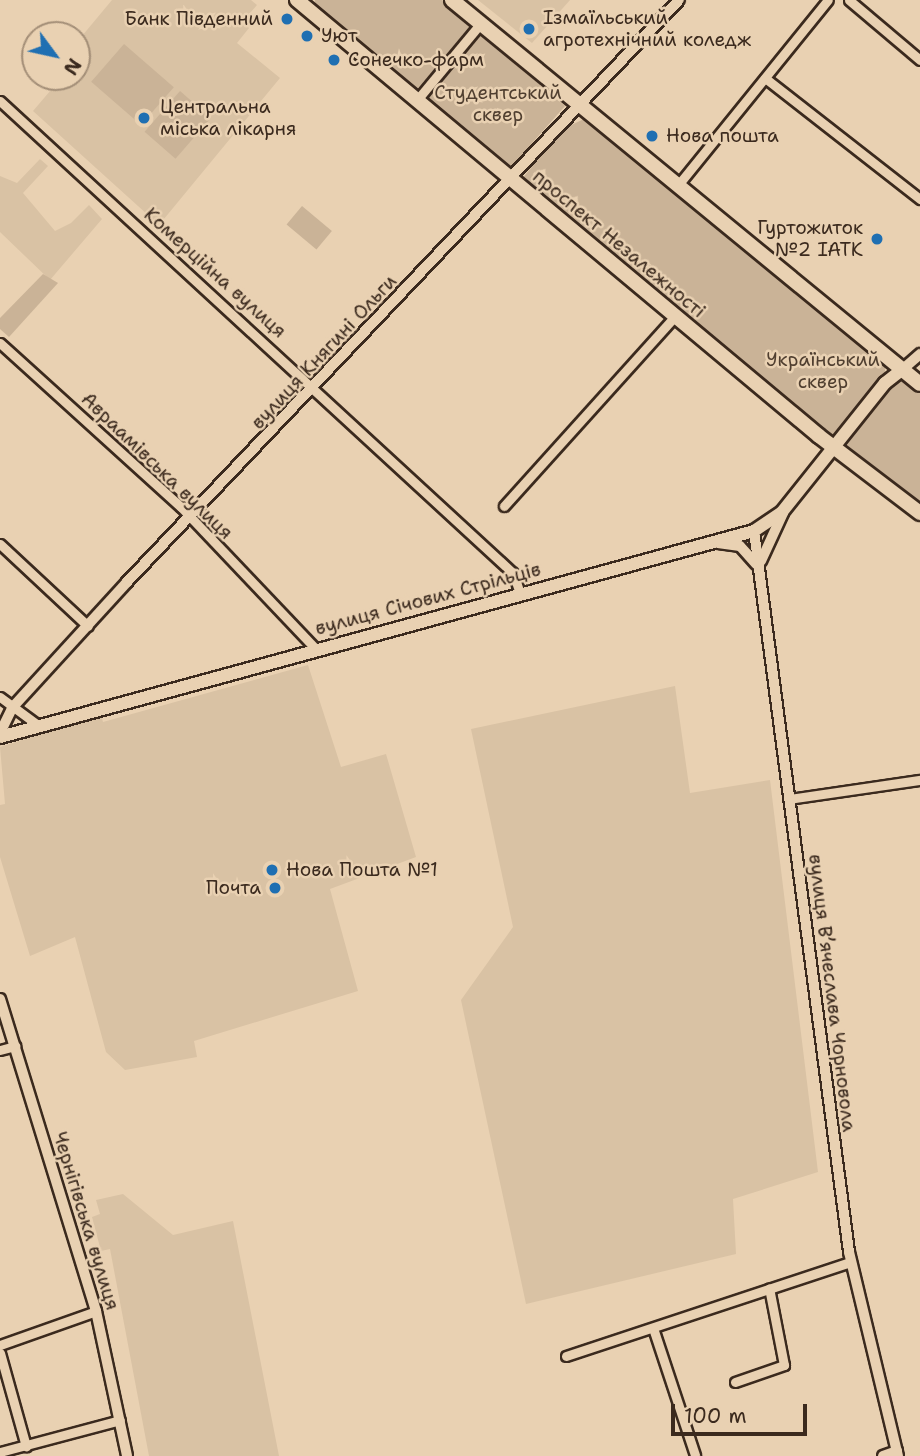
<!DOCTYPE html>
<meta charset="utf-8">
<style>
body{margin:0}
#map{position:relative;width:920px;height:1456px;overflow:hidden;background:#e9d1b2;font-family:"Shantell Sans",sans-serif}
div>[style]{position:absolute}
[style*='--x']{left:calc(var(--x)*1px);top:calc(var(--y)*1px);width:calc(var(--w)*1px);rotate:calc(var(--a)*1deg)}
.built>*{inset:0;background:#d9c2a4}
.green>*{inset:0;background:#cab397;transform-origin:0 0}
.roads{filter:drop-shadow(2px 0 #3b2a1e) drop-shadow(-2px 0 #3b2a1e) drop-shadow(0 2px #3b2a1e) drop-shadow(0 -2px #3b2a1e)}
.minor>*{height:9px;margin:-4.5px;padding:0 4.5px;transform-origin:4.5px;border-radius:4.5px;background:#e9d1b2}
.tertiary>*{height:10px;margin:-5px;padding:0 5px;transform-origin:5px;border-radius:5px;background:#e9d1b2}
.secondary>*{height:12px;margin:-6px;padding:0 6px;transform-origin:6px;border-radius:6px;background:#e9d1b2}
.primary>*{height:14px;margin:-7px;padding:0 7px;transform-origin:7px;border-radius:7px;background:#e9d1b2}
.dots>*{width:19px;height:19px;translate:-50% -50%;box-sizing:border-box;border:4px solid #e9d1b2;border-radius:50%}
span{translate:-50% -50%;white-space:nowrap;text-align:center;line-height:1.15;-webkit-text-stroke:5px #e9d1b2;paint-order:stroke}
.poi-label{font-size:19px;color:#3b2a1e}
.left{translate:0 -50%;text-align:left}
.right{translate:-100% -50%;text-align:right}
.park-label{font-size:19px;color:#503f30}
.street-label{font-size:19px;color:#3b2a1e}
.north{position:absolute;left:21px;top:21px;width:70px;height:70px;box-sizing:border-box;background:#e9d1b2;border:2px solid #a38e77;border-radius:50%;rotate:123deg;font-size:19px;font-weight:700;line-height:28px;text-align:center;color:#3b2a1e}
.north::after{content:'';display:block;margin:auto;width:24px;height:32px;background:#1f6fb2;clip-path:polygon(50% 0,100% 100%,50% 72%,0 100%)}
.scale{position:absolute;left:671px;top:1404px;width:136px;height:32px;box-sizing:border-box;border:4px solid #3b2a1e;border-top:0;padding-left:9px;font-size:21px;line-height:24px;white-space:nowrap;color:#3b2a1e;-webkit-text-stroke:5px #e9d1b2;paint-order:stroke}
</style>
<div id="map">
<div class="built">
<i style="clip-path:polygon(112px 0,251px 0,257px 5px,242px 22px,249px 28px,237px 43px,280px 78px,159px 225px,33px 111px,62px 77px,77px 77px,77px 42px)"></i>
<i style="clip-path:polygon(478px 0,570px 0,532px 43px)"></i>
<i style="clip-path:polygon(40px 159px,48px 166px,23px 193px,55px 231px,71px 223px,89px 205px,102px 219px,50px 280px,0 232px,0 176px,17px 183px)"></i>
<i style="clip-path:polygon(308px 665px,341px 767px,386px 754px,416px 857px,330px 889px,358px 991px,194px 1041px,197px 1057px,125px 1070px,106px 1052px,75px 937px,30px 956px,0 857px,0 805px,5px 804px,0 747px,101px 715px,103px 722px)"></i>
<i style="clip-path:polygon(675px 686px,690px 793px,770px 780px,818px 1172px,733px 1199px,736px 1254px,526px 1304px,461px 1000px,513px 927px,471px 729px)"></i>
<i style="clip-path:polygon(123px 1194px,173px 1235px,233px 1221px,279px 1456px,149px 1456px,110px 1249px,101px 1251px,92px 1217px,100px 1214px,96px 1200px)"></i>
</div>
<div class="green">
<i style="clip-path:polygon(315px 0,442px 0,468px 22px,470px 29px,416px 90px,314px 6px)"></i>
<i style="clip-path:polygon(480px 34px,565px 106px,510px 168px,428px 101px,431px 89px)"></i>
<i style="left:124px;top:44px;width:66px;height:50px;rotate:41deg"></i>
<i style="left:180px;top:91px;width:41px;height:54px;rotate:41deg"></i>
<i style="clip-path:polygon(584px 119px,885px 363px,885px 373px,838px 434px,830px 436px,521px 180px,563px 129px)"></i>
<i style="left:302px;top:206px;width:39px;height:24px;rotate:40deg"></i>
<i style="clip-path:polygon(43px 274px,58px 283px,9px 337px,0 329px,0 318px)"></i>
<i style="clip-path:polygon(901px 378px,920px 391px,920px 505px,847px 445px,893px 381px)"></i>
</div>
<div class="roads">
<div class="minor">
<i style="--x:849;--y:0;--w:93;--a:40.2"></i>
<i style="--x:765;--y:78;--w:197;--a:38"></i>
<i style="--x:417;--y:100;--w:99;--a:-50.3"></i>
<i style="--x:0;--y:101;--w:697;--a:42.62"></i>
<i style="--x:513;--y:573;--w:21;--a:71"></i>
<i style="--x:678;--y:185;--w:238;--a:-51"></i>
<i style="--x:0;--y:343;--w:244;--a:42.2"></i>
<i style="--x:181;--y:507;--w:195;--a:46.5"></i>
<i style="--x:504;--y:506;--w:256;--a:-48"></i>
<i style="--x:0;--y:544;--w:120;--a:43"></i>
<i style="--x:0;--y:697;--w:49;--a:36.6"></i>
<i style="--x:789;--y:799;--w:132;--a:-8.3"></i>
<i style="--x:0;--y:1050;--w:16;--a:-15"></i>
<i style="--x:653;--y:1328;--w:134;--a:71.7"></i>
<i style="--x:0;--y:1345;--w:102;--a:-19.5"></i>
<i style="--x:0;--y:1353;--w:97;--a:74.4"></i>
<i style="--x:566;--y:1356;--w:299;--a:-18.3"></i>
<i style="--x:735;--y:1382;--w:52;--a:-19.1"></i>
<i style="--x:784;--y:1365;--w:78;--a:-101"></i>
<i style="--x:0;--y:1452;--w:124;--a:-14.9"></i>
</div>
<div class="tertiary">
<i style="--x:903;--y:369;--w:23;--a:-41"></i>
<i style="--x:754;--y:531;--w:727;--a:82.49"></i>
<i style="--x:849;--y:1252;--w:210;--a:76.5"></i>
<i style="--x:718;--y:543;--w:22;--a:8"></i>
<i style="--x:740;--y:546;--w:24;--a:48"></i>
<i style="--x:761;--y:561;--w:53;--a:-65.4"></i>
<i style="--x:0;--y:733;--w:28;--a:-64"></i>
<i style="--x:12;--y:708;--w:171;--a:-47.6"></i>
<i style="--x:127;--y:582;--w:802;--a:-46.52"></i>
<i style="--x:0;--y:999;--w:326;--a:72.9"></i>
<i style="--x:96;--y:1311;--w:148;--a:77.9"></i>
<i style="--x:883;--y:1456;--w:15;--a:-20"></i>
</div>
<div class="secondary">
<i style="--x:0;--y:737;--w:782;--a:-15.28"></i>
<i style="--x:754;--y:531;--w:34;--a:-34"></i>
<i style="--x:782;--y:512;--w:165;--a:-51.4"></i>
<i style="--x:885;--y:383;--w:23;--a:-38"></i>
</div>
<div class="primary">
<i style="--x:297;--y:0;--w:680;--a:39.87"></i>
<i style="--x:819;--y:436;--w:127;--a:37.3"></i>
<i style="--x:452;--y:0;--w:605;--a:39.37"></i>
</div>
</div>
<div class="dots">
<i style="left:287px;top:19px;background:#1f6fb2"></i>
<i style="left:529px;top:29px;background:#1f6fb2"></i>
<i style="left:307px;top:36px;background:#1f6fb2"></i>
<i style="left:334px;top:60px;background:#1f6fb2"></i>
<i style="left:144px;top:118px;background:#1f6fb2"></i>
<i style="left:652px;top:136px;background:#1f6fb2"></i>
<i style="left:877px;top:239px;background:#1f6fb2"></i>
<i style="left:272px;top:870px;background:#1f6fb2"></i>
<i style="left:275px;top:888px;background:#1f6fb2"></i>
</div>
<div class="poi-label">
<span class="left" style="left:543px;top:29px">Ізмаїльський<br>агротехнічний коледж</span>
<span class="right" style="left:273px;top:19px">Банк Південний</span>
<span class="left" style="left:321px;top:36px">Уют</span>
<span class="left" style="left:348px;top:60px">Сонечко-фарм</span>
<span class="left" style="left:160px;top:118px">Центральна<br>міська лікарня</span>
<span class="left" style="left:666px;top:136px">Нова пошта</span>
<span class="right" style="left:863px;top:239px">Гуртожиток<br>№2 ІАТК</span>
<span class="left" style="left:286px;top:870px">Нова Пошта №1</span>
<span class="right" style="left:261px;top:888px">Почта</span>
</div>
<div class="park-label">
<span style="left:498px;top:104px">Студентський<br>сквер</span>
<span style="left:823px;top:371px">Український<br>сквер</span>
</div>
<div class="street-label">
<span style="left:619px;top:244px;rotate:40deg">проспект Незалежності</span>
<span style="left:215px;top:273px;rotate:42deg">Комерційна вулиця</span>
<span style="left:324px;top:352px;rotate:-47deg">вулиця Княгині Ольги</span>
<span style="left:157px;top:466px;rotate:44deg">Авраамівська вулиця</span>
<span style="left:428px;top:599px;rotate:-15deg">вулиця Січових Стрільців</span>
<span style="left:832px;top:993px;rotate:83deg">вулиця Вʼячеслава Чорновола</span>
<span style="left:86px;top:1221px;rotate:73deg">Чернігівська вулиця</span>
</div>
<div class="north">N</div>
<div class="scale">100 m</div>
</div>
